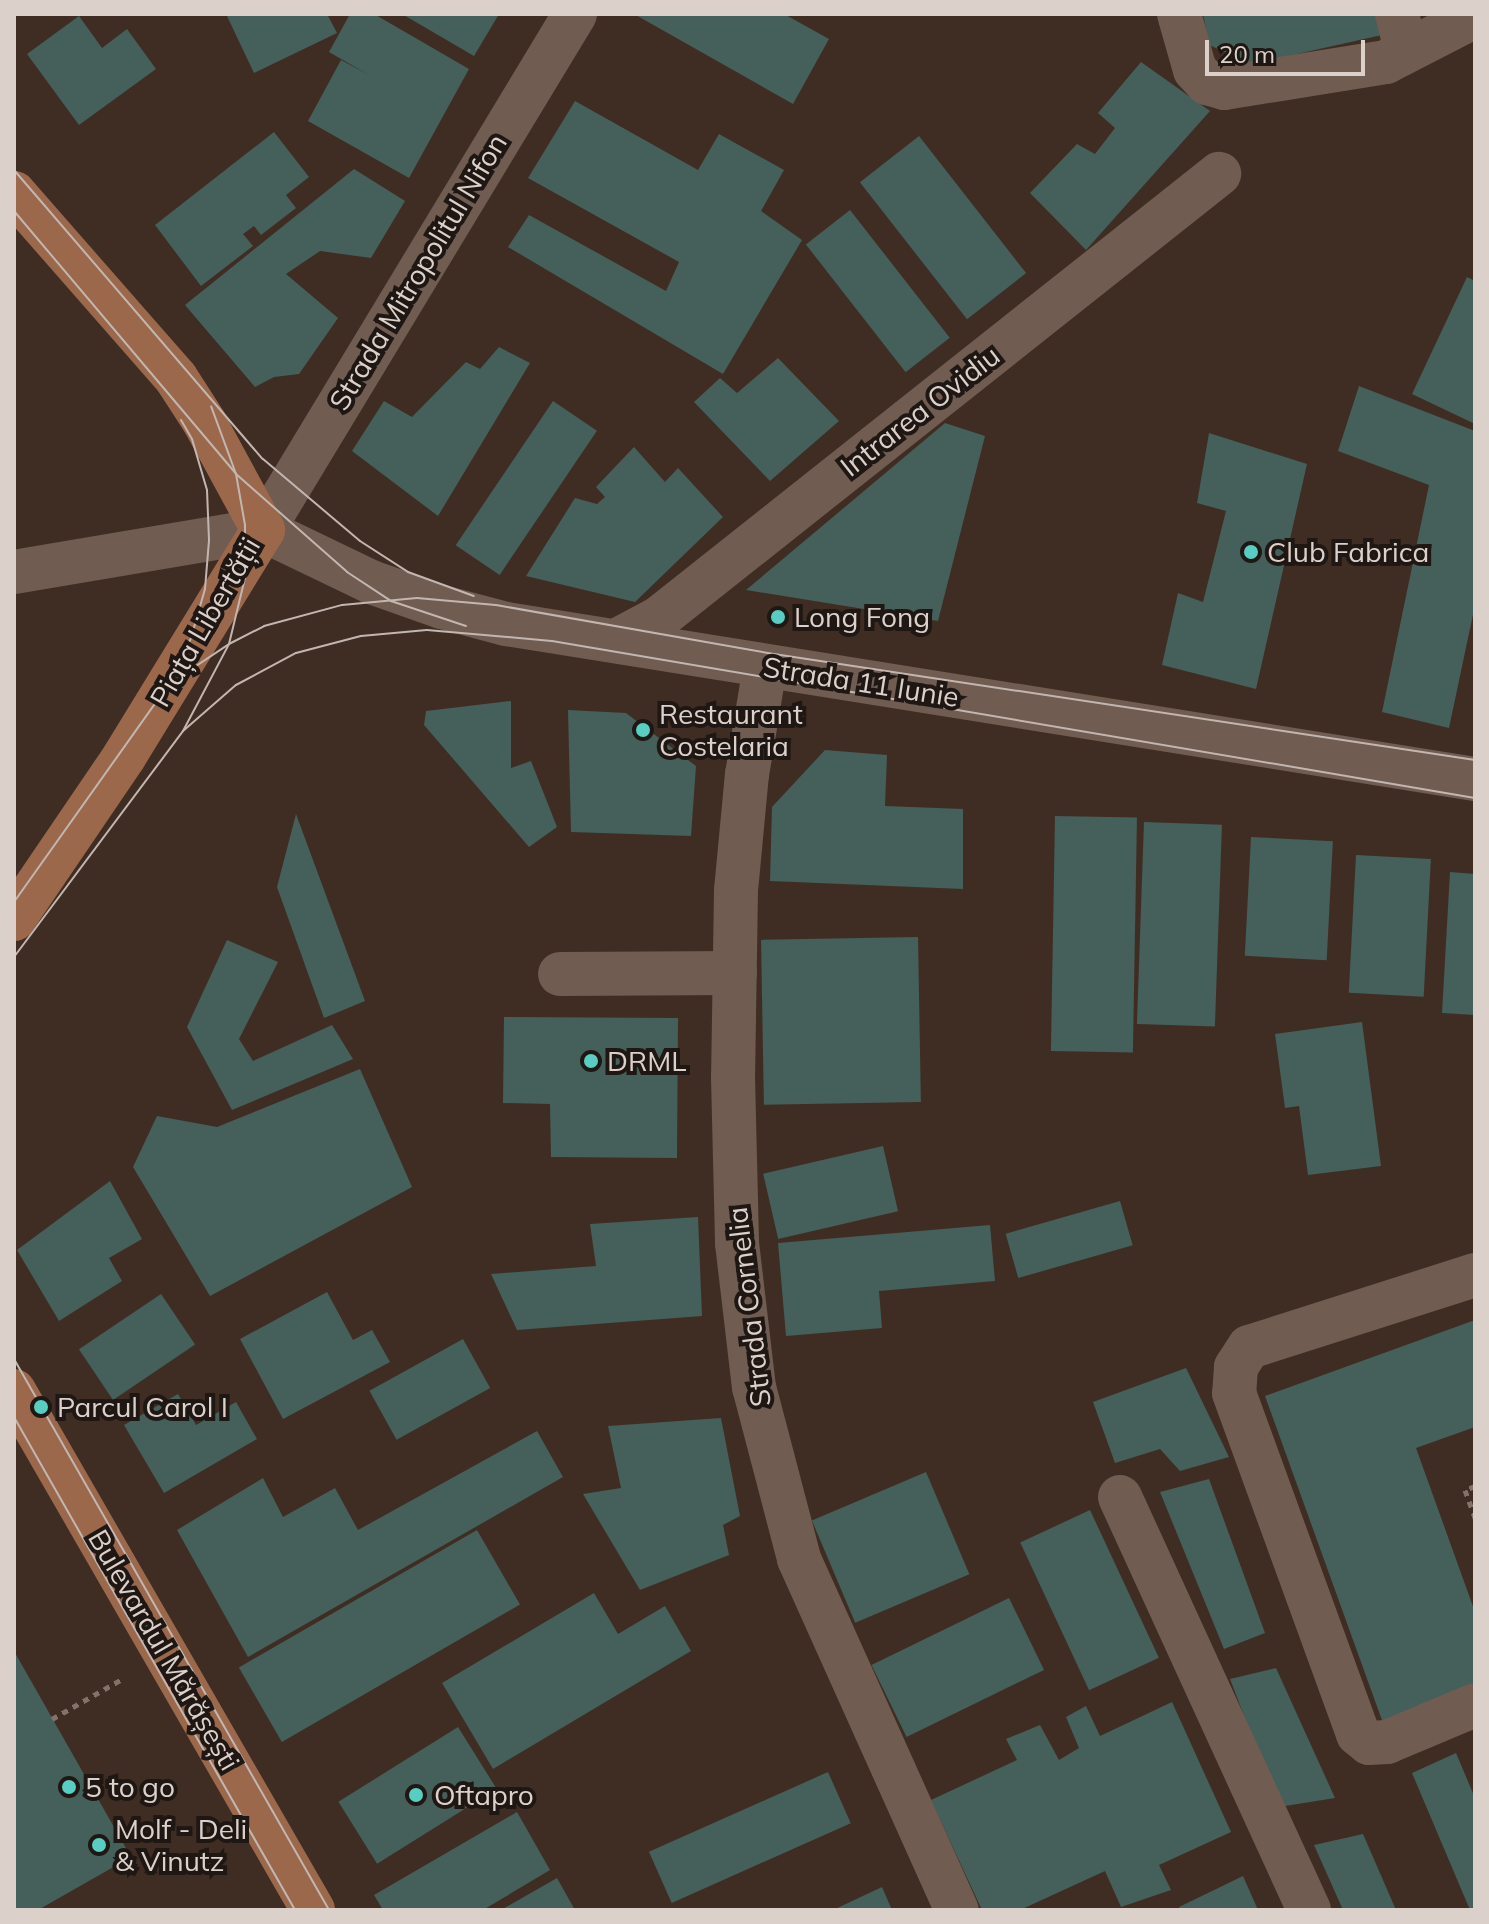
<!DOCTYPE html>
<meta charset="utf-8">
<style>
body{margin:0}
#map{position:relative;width:1489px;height:1924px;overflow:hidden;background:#3f2d23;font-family:Mulish,sans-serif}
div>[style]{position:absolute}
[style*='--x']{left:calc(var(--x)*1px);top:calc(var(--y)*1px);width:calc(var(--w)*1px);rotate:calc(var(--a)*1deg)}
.building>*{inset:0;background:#455f5b;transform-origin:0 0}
.path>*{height:5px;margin-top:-2.5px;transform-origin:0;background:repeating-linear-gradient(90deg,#81726a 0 6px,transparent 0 12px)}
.minor>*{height:44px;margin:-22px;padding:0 22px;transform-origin:22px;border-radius:22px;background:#705c51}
.major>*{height:44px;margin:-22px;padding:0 22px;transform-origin:22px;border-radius:22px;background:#9b684c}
.tram>*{height:2px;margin:-1px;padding:0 1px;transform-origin:1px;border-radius:1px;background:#c3b6b0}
.dots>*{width:22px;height:22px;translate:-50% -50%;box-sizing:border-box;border:4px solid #1f1713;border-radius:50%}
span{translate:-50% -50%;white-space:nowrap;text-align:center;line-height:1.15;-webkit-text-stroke:8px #1f1713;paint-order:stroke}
.street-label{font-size:28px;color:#dcd0ca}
.poi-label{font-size:28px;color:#dcd0ca}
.left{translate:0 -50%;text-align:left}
.frame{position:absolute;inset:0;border:16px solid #dcd0ca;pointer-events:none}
.scale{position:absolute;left:1205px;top:40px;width:160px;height:36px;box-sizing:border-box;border:4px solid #dcd0ca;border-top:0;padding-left:10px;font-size:24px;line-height:28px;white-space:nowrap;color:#dcd0ca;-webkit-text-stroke:6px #1f1713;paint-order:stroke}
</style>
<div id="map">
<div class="building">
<i style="clip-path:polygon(226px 14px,327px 14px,337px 33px,254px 73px)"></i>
<i style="clip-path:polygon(350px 14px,374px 14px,469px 69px,409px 178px,308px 121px,341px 60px,369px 75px,329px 52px)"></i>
<i style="clip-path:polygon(402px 14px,499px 14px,474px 56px)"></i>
<i style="clip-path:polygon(634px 14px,784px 14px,829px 39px,793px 104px)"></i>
<i style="clip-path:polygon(1203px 14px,1386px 14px,1391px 33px,1252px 64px,1209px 45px)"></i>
<i style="clip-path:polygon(79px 16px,102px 48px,127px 29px,156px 69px,79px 125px,27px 54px)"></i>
<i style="clip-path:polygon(1141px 62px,1210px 111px,1086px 250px,1030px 193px,1077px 144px,1095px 154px,1115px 128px,1098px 113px)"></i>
<i style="clip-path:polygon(575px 101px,698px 170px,719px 134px,784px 170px,761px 211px,802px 240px,723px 374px,508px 247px,529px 215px,666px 291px,679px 262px,528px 178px)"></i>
<i style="clip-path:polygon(274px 132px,309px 177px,286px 195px,296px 208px,261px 235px,254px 226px,243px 234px,253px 246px,201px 286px,155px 225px)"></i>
<i style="left:919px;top:136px;width:174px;height:75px;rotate:52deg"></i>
<i style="clip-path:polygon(354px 169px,405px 201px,371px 258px,320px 251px,286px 274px,338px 318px,299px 374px,274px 377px,255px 387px,185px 305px)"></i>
<i style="left:850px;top:210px;width:162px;height:56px;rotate:52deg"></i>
<i style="clip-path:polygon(1467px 277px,1475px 281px,1475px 424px,1412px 394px)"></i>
<i style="clip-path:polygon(499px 347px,530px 363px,438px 516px,352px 451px,384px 401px,412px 417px,466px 362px,480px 369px)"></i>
<i style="clip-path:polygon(778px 358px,839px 421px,770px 481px,694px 402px,720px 378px,737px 393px)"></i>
<i style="clip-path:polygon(1359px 386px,1475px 431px,1475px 605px,1449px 728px,1382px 712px,1429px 485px,1338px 451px)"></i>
<i style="left:553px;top:401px;width:53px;height:174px;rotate:34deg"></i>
<i style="clip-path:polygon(945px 423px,985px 436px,938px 621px,746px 590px)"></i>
<i style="clip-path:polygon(1209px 433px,1307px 464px,1256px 689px,1162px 665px,1178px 593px,1203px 602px,1226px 511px,1197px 503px)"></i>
<i style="clip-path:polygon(634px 447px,665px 482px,678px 468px,723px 517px,635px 602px,526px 576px,575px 498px,597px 504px,605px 497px,596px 487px)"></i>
<i style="clip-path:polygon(511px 701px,511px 768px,531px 761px,557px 827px,529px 847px,424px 725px,426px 711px)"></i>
<i style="clip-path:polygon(568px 710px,626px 713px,696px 766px,691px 836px,571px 832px)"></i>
<i style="clip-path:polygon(825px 750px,887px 755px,885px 806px,963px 809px,963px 889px,770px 881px,772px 807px)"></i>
<i style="clip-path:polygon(296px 814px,365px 1001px,324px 1018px,277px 887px)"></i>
<i style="left:1055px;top:816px;width:82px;height:235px;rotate:1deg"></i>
<i style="left:1144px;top:822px;width:78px;height:202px;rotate:2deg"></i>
<i style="left:1251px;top:837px;width:82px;height:119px;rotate:3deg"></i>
<i style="left:1356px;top:855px;width:75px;height:138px;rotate:3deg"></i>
<i style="clip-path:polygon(1450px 872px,1475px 874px,1475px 1015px,1442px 1013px)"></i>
<i style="left:918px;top:937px;width:165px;height:157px;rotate:89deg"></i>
<i style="clip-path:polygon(227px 940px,278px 962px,239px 1039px,253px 1061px,332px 1025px,353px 1059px,232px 1110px,187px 1027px)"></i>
<i style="clip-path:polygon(504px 1017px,678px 1018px,677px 1158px,551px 1157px,550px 1104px,503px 1103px)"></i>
<i style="clip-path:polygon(1362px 1022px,1381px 1166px,1308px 1175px,1299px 1106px,1285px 1108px,1275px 1034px)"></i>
<i style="clip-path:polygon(360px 1069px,412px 1187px,210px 1296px,133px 1167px,157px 1116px,217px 1127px)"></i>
<i style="left:883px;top:1146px;width:67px;height:123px;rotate:77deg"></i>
<i style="clip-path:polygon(110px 1181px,142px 1239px,109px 1258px,122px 1281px,59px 1321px,17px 1250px)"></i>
<i style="left:1120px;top:1201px;width:46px;height:119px;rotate:74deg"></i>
<i style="clip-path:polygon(698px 1217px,702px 1316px,517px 1330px,491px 1274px,596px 1266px,590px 1224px)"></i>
<i style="clip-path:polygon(990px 1225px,995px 1281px,879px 1291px,882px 1328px,786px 1336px,778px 1243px)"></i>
<i style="clip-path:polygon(327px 1292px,353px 1340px,372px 1330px,390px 1362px,283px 1419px,240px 1339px)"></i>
<i style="left:161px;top:1294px;width:61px;height:99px;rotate:56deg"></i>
<i style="clip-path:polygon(1475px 1320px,1475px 1427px,1416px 1448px,1475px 1612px,1475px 1690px,1383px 1723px,1265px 1396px)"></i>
<i style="left:463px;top:1339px;width:56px;height:107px;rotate:61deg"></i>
<i style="clip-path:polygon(1186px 1368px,1229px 1457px,1180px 1471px,1160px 1449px,1115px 1463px,1093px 1402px)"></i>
<i style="clip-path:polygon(178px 1394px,196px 1425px,236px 1402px,257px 1439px,164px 1493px,124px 1425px)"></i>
<i style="clip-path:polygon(721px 1418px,740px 1516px,723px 1525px,729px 1555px,640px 1590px,583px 1494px,621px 1488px,608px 1426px)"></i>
<i style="clip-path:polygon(537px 1431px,563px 1477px,248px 1657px,177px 1530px,263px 1478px,283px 1517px,335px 1488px,358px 1530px)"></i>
<i style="left:926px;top:1472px;width:111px;height:124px;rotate:67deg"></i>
<i style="clip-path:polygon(1209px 1479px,1265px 1633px,1224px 1649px,1160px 1492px)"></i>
<i style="left:1090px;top:1510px;width:163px;height:77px;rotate:65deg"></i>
<i style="left:477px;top:1530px;width:86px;height:275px;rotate:60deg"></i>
<i style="clip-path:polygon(594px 1593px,618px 1634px,665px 1606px,691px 1651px,493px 1769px,442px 1683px)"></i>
<i style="left:1009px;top:1598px;width:80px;height:153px;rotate:64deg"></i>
<i style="clip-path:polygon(14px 1651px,131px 1857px,38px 1910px,14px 1910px)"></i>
<i style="clip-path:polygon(1276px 1668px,1335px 1798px,1279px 1807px,1230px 1679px)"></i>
<i style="clip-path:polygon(1172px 1702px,1231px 1832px,1159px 1865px,1171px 1890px,1121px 1907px,1105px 1871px,1020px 1910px,982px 1910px,931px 1800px,1017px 1760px,1006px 1739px,1040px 1725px,1059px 1760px,1079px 1748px,1066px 1717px,1086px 1706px,1100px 1736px)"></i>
<i style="left:458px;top:1727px;width:73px;height:141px;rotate:58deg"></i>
<i style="clip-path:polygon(1456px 1753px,1475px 1798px,1475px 1910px,1470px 1910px,1412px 1773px)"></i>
<i style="left:828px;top:1772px;width:56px;height:196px;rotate:66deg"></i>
<i style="clip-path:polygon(517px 1812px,550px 1870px,483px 1910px,383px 1910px,374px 1895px)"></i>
<i style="clip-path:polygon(1363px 1834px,1396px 1910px,1343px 1910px,1314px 1845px)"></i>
<i style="clip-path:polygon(1243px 1876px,1258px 1910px,1180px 1910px,1179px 1907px)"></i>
<i style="clip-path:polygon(557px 1878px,575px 1910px,501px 1910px)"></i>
<i style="clip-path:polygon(882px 1887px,892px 1910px,833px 1910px)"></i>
</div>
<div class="path">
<i style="--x:1475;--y:1486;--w:11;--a:158"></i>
<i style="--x:1465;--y:1490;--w:30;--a:70"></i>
<i style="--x:52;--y:1719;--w:83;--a:-29.7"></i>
</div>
<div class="minor">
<i style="--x:1179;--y:14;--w:58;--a:74.1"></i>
<i style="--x:1195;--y:70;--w:18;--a:47"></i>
<i style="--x:1207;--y:83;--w:18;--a:16"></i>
<i style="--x:1224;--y:88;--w:164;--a:-9.1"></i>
<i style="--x:1386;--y:62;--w:100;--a:-27.3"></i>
<i style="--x:1397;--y:14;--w:38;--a:76"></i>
<i style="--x:263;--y:530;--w:120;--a:25.7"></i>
<i style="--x:371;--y:582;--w:75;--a:19.4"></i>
<i style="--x:442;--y:607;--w:66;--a:14.9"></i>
<i style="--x:506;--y:624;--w:981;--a:9.09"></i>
<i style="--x:263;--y:530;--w:603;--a:-58.84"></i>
<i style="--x:14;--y:572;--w:253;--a:-9.6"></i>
<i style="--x:616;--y:641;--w:49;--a:-28.1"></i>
<i style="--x:659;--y:618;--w:715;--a:-38.41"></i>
<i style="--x:765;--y:667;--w:109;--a:99.5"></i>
<i style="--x:747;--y:774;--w:117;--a:95.4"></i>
<i style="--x:736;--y:890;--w:187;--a:90.9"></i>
<i style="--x:733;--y:1077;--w:166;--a:88.6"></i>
<i style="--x:737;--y:1243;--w:145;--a:83.3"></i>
<i style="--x:754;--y:1387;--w:178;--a:75.3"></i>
<i style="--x:799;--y:1559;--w:385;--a:65.8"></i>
<i style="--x:560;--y:974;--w:175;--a:-0.3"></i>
<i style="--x:1475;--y:1275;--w:237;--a:162.3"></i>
<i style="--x:1249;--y:1347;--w:24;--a:123"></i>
<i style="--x:1236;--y:1367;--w:26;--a:94"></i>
<i style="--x:1234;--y:1393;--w:363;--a:70"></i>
<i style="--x:1358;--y:1734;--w:14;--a:39"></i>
<i style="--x:1369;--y:1743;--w:18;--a:-3"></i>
<i style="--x:1387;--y:1742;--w:95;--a:-22.8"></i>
<i style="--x:1120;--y:1497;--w:454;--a:65.4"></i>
</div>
<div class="major">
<i style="--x:14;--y:193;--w:246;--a:48.8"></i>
<i style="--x:176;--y:378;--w:54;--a:57.2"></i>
<i style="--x:205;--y:423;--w:122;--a:61.5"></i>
<i style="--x:263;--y:530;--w:266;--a:121.5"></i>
<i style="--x:124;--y:757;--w:196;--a:124.2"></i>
<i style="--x:14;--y:1391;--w:599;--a:60.05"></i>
</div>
<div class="tram">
<i style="--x:14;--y:170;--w:381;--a:49.3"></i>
<i style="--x:263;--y:459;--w:127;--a:40.2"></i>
<i style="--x:360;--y:541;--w:57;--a:32.9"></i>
<i style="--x:408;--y:572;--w:70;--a:20"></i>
<i style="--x:14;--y:211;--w:344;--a:49.8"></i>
<i style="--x:236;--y:474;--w:148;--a:41.4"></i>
<i style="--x:347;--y:572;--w:53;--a:33.4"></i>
<i style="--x:391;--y:601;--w:79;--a:18.4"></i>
<i style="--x:169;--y:684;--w:72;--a:-33.7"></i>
<i style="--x:229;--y:644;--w:39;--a:-27"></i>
<i style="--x:264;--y:626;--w:81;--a:-15.1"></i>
<i style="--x:342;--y:605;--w:75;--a:-5.3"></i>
<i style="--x:417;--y:598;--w:79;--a:5.1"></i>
<i style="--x:496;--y:605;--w:282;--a:10"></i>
<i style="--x:774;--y:654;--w:709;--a:8.6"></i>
<i style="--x:183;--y:731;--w:70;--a:-41"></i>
<i style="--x:236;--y:685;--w:68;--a:-28.1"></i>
<i style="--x:296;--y:653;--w:67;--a:-14.7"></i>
<i style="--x:361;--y:636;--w:66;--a:-5.2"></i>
<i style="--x:427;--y:630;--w:125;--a:5"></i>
<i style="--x:552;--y:641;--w:936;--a:9.65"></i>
<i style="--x:14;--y:902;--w:267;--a:-54.6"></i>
<i style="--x:169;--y:684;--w:51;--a:-64.4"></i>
<i style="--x:191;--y:638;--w:51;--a:-74.1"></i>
<i style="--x:205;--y:589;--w:49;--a:-85.3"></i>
<i style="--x:209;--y:540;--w:50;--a:-92.3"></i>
<i style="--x:207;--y:490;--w:53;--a:-106.4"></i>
<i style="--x:192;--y:439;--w:22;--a:-120"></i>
<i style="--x:14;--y:957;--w:282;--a:-53.2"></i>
<i style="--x:183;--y:731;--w:98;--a:-62.1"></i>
<i style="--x:229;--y:644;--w:68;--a:-76.4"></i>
<i style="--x:245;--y:578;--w:53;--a:-90"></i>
<i style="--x:245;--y:525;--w:52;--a:-100"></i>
<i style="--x:236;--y:474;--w:72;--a:-110.2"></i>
<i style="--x:14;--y:1359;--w:635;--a:60.24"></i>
<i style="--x:14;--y:1417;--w:567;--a:60.32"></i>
</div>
<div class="dots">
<i style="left:1251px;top:552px;background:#57cec1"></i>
<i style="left:778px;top:617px;background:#57cec1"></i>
<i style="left:643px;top:730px;background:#57cec1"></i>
<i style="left:591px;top:1061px;background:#57cec1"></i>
<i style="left:41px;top:1407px;background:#57cec1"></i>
<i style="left:69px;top:1787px;background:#57cec1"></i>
<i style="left:416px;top:1795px;background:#57cec1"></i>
<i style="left:99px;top:1845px;background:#57cec1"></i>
</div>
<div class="street-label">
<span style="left:418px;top:272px;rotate:-59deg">Strada Mitropolitul Nifon</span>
<span style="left:920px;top:411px;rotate:-38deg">Intrarea Ovidiu</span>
<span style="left:205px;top:622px;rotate:-60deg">Piața Libertății</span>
<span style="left:861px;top:682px;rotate:9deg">Strada 11 Iunie</span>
<span style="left:749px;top:1307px;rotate:-97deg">Strada Cornelia</span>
<span style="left:164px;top:1650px;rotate:60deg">Bulevardul Mărășești</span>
</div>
<div class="poi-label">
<span class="left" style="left:1267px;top:552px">Club Fabrica</span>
<span class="left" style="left:794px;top:617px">Long Fong</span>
<span class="left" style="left:659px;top:730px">Restaurant<br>Costelaria</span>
<span class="left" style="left:607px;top:1061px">DRML</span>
<span class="left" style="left:57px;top:1407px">Parcul Carol I</span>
<span class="left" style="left:85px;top:1787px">5 to go</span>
<span class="left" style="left:434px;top:1795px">Oftapro</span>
<span class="left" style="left:115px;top:1845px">Molf - Deli<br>&amp; Vinutz</span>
</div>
<div class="frame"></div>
<div class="scale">20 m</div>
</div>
